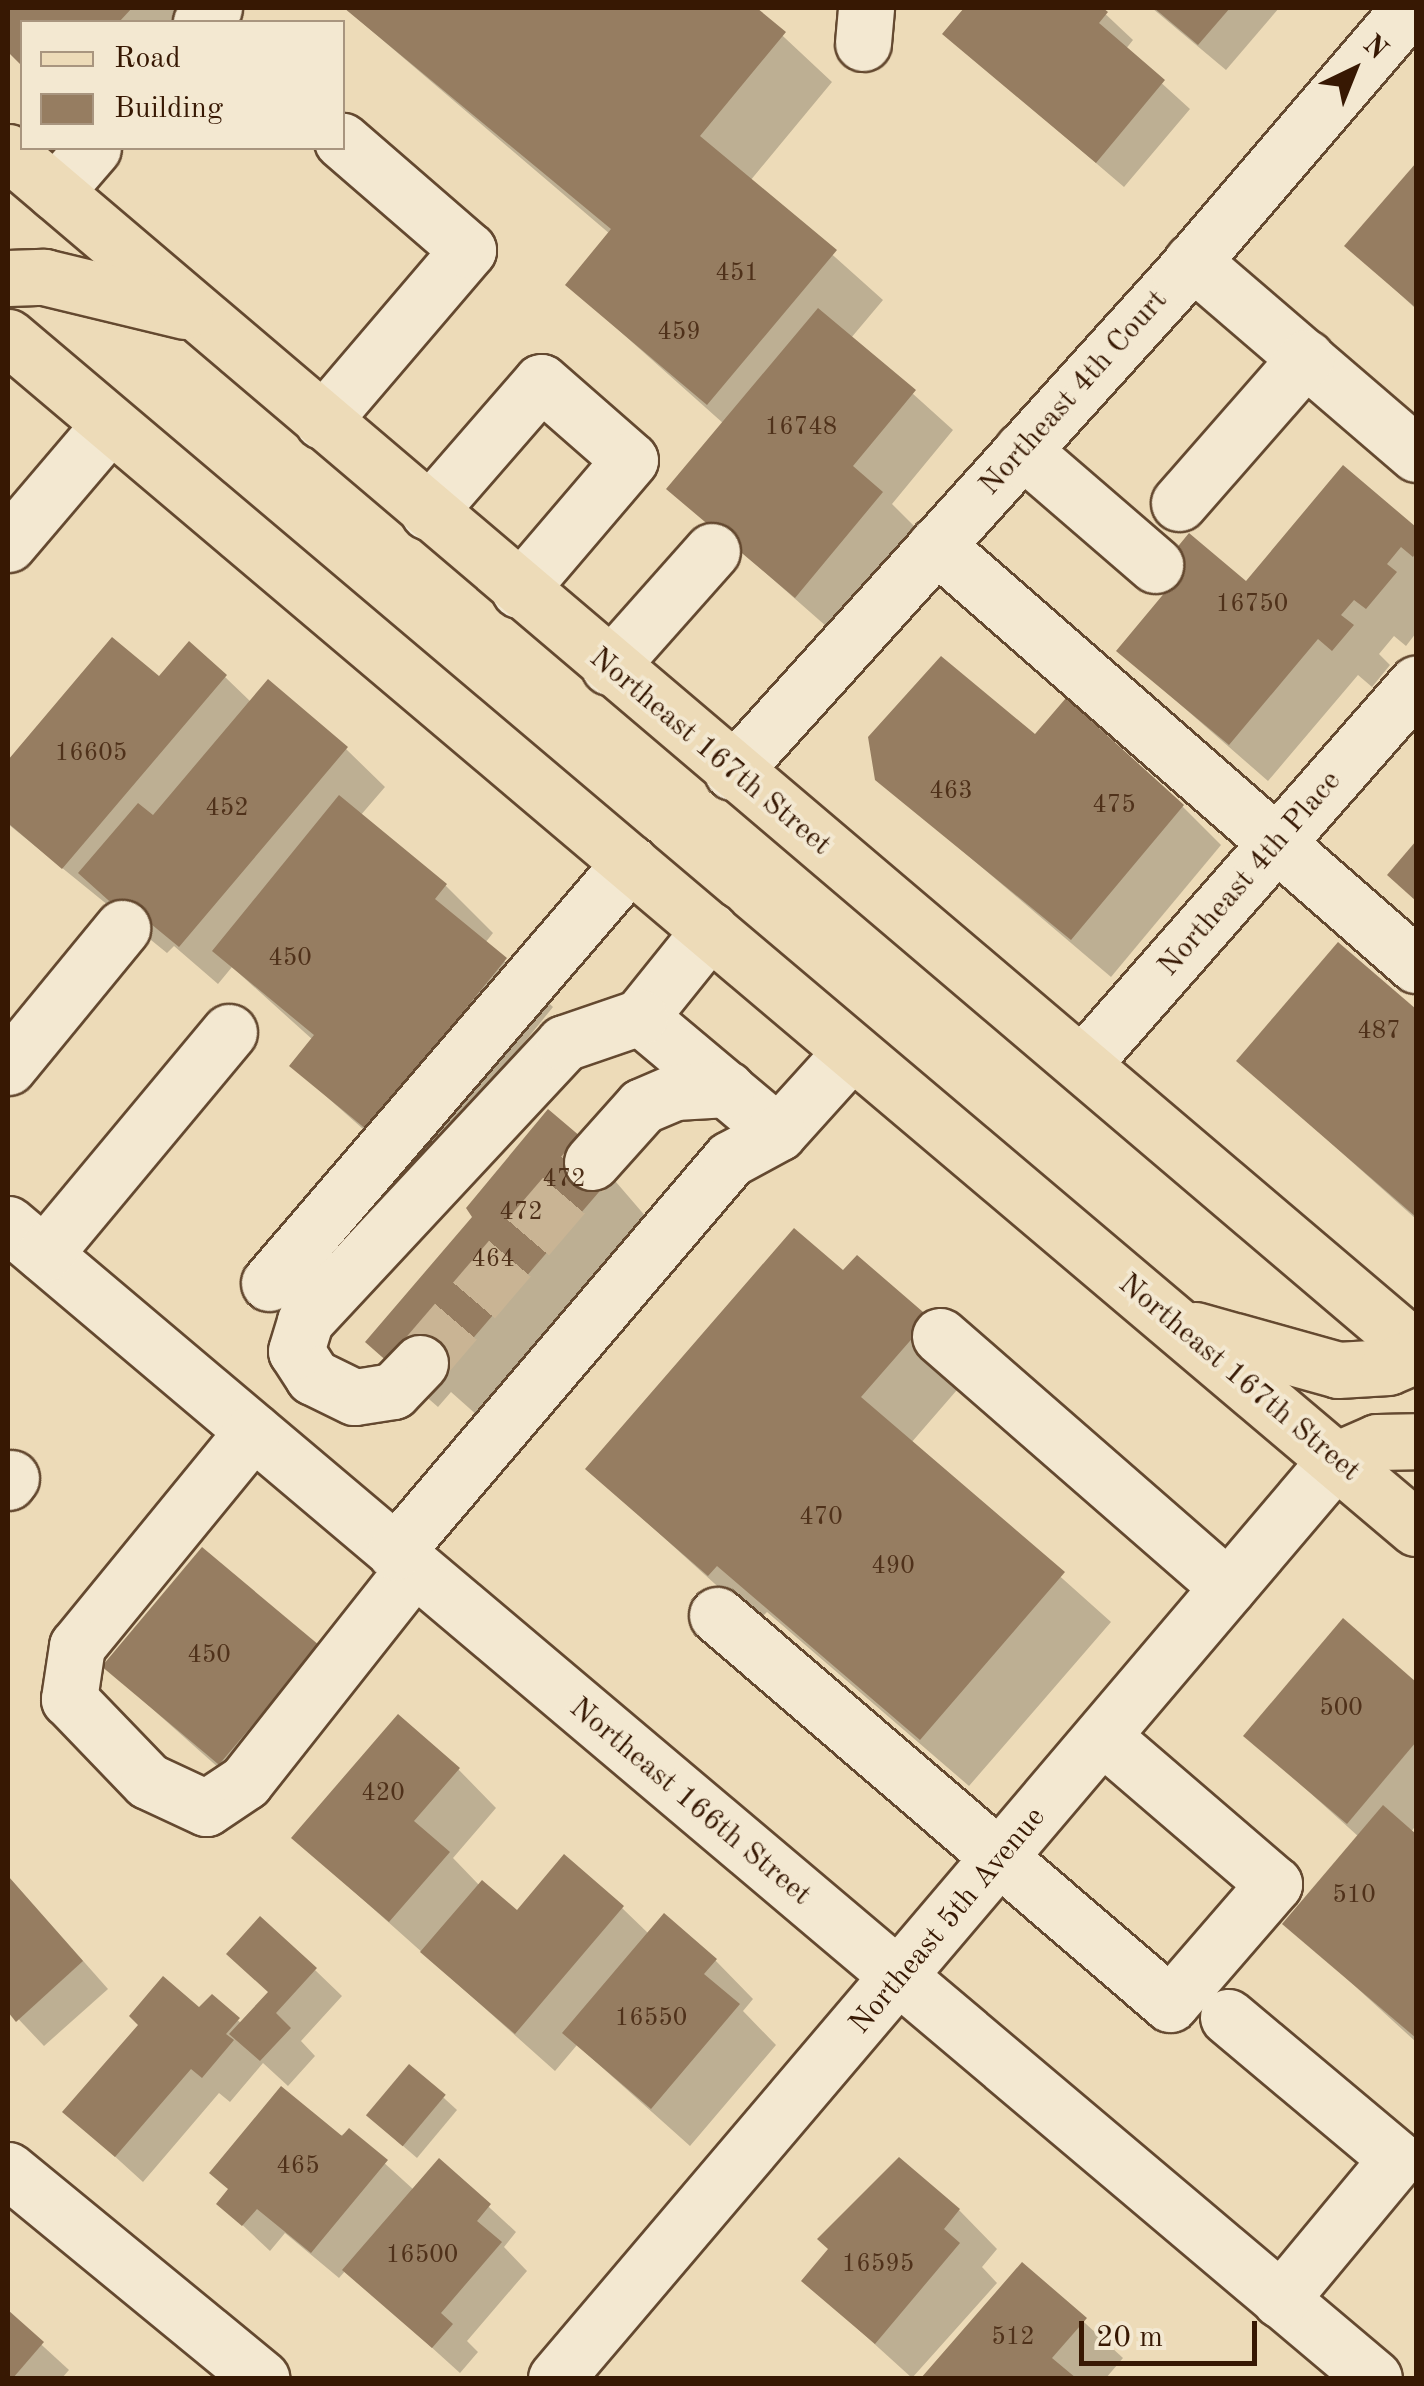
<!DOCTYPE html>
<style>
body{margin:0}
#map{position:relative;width:1424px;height:2386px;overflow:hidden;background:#eddbb8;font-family:"Old Standard TT",serif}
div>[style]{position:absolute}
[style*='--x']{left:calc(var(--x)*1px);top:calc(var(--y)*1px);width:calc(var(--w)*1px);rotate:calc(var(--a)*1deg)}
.shadow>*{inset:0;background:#0003}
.building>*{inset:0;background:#967d61;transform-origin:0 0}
.minor-tunnel>*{height:55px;margin-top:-27.5px;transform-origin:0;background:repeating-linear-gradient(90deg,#c9b494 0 55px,transparent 0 83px)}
.roads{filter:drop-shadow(2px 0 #644930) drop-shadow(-2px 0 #644930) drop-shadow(0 2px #644930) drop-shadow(0 -2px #644930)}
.minor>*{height:55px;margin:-27.5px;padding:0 27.5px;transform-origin:27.5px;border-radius:27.5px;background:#f3e8d1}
.major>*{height:55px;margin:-27.5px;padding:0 27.5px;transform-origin:27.5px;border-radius:27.5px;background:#eddbb8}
span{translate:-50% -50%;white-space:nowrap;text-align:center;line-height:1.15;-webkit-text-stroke:8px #f3e8d1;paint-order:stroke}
.number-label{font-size:25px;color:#4f311a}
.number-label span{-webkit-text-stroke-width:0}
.street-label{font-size:30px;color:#371803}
.frame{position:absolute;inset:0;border:10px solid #371803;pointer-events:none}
.legend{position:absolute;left:20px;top:20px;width:325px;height:130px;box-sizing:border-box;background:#f3e8d1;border:2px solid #a8957f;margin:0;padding:12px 18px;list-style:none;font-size:30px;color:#371803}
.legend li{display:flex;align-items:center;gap:20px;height:50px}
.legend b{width:50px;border:2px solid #a8957f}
.north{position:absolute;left:1304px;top:20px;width:100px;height:100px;-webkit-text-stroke:8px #f3e8d1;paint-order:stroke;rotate:43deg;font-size:28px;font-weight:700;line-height:40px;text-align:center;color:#371803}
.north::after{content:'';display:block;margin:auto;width:35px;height:45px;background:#371803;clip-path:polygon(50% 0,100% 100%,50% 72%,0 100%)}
.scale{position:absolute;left:1079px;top:2321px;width:178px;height:45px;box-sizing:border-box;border:5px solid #371803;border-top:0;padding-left:12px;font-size:30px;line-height:35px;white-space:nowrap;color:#371803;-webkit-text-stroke:8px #f3e8d1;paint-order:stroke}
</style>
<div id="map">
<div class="shadow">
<i style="clip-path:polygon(13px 8px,204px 8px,191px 22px,22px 22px,22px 64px,8px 49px)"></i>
<i style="clip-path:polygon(345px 8px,753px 8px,832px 82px,750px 181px,883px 300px,851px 338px,953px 430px,892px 504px,920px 532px,835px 634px,670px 489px,724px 424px,568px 285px,610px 234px)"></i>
<i style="clip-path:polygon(967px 8px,1099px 8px,1133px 40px,1125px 50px,1190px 109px,1124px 187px,945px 34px)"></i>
<i style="clip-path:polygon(1152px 8px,1279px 8px,1226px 70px)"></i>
<i style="clip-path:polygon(1415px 169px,1416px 170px,1416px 309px,1348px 246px)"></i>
<i style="clip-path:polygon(1343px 468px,1416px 530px,1416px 633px,1406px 646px,1394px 636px,1379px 654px,1390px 665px,1372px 687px,1358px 675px,1268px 781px,1119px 651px,1246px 585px)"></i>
<i style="clip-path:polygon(113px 640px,159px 679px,225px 677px,252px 703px,346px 749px,385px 787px,360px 816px,445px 885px,493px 933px,485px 943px,553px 1007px,416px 1176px,292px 1066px,313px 1040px,232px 967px,218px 984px,174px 946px,167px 953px,8px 824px,8px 764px)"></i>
<i style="clip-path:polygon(1035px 738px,1182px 806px,1221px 845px,1111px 977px,878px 779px)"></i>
<i style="clip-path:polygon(1339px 945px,1416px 1012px,1416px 1219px,1239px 1061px)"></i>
<i style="clip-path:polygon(579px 1139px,647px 1218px,478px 1416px,451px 1392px,438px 1407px,407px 1380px)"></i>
<i style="clip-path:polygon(844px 1273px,976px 1368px,911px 1443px,1111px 1622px,969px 1786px,767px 1612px,757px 1622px,588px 1469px)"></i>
<i style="clip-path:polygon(1344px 1622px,1416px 1685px,1416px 1825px,1411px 1832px,1416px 1837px,1416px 2042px,1286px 1923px,1359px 1837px,1247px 1736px)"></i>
<i style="clip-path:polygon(316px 1648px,256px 1801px,104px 1666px)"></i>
<i style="clip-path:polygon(458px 1769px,496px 1808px,453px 1858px,480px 1886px,517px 1914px,622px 1908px,649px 1934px,715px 1960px,753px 1999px,743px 2011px,776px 2045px,690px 2146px,577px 2045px,555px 2071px,294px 1838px)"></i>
<i style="clip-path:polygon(8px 1876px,108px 1989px,44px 2046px,8px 2008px)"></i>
<i style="clip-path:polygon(315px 1970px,342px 1996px,301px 2041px,315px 2056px,288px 2086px,263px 2063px,230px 2102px,219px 2093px,143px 2182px,66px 2112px,212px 1998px,242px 2024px)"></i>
<i style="clip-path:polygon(410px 2067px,457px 2110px,417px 2158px,381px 2127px)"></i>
<i style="clip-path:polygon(349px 2131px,414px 2190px,439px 2161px,516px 2232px,504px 2247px,527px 2271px,467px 2341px,478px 2352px,460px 2373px,346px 2270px,339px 2278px,285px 2233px,270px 2251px,219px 2203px)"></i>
<i style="clip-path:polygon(959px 2210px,997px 2249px,982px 2267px,997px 2283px,912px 2378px,805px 2281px)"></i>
<i style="clip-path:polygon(1023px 2266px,1123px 2358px,1106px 2378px,925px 2378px)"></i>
<i style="clip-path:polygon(8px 2314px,69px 2370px,62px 2378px,8px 2378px)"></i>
</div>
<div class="building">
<i style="clip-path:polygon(132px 8px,119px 22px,22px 22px,22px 66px,8px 52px,9px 8px)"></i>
<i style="clip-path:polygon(344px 8px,757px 8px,786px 32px,700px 136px,837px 250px,707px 405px,565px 285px,611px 229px)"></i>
<i style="clip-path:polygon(964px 8px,1103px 8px,1108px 12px,1099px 23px,1165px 80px,1096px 163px,942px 34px)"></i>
<i style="clip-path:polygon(1154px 8px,1230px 8px,1198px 45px)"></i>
<i style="clip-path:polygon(1416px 163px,1416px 308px,1344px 246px)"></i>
<i style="clip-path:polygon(818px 308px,916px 390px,853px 466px,883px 492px,795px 598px,666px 489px)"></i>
<i style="clip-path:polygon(1343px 465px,1416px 527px,1416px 552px,1413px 557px,1401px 547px,1387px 564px,1397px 572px,1366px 609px,1354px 600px,1341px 615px,1354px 625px,1332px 651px,1318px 639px,1229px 745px,1116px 651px,1181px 573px,1166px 561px,1189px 533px,1246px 581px)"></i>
<i style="clip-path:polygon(112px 637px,159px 676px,189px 641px,227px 675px,62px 869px,8px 823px,8px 760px)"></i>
<i style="clip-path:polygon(941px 656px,1035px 734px,1066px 698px,1184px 805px,1071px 940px,875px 780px,868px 737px)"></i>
<i style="clip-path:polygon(268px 679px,348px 747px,179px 947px,134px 910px,127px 917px,78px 873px,138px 803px,153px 815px)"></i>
<i style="clip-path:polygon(339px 795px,447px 884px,435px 899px,507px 958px,367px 1130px,289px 1066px,314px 1035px,212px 951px)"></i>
<i style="clip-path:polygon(1416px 841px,1416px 901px,1387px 875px)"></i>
<i style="clip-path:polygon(1338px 942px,1416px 1009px,1416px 1217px,1236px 1061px)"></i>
<i style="clip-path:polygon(548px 1109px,581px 1137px,611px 1178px,438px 1379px,398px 1371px,365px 1342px,472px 1217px,466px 1208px)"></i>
<i style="clip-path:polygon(794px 1228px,843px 1270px,857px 1255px,930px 1318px,861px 1397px,1065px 1572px,920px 1740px,717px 1566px,708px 1576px,585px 1469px)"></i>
<i style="left:202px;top:1547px;width:153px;height:156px;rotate:40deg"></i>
<i style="clip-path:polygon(1343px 1618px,1416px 1682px,1416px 1742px,1347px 1824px,1243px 1736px)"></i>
<i style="clip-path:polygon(398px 1714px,460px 1768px,414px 1821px,450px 1852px,389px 1922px,291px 1838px)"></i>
<i style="clip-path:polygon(1383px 1805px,1416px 1834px,1416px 2038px,1282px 1924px)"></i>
<i style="clip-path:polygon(564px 1854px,624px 1906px,515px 2034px,420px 1952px,482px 1880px,517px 1910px)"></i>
<i style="clip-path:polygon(8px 1876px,83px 1961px,16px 2022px,8px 2012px)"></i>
<i style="clip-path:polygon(664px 1913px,717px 1959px,704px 1974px,740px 2004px,651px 2109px,562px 2033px)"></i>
<i style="clip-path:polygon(260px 1916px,317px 1968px,276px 2013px,291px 2028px,260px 2061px,229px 2034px,268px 1992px,226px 1954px)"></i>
<i style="clip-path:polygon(163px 1976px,199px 2007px,212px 1994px,240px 2018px,226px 2034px,234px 2040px,202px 2078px,191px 2069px,115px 2157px,62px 2112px,138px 2025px,129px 2016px)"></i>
<i style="left:409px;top:2064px;width:48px;height:67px;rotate:40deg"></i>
<i style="clip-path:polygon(281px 2086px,342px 2136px,349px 2128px,388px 2160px,311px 2253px,257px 2209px,242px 2226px,216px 2204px,228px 2189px,209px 2173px)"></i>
<i style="clip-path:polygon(899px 2157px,960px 2209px,944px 2229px,960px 2243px,875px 2344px,801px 2281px,828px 2249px,817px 2239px)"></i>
<i style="clip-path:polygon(439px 2158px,491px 2204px,477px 2221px,502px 2242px,441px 2313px,453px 2324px,432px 2348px,342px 2270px)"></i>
<i style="clip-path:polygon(1022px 2262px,1087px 2318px,1052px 2358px,1076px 2378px,921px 2378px)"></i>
<i style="clip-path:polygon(8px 2310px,44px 2342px,13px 2378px,8px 2378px)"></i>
</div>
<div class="minor-tunnel">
<i style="--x:420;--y:1363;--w:265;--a:-49.4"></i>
</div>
<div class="roads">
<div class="minor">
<i style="--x:201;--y:22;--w:19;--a:-47"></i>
<i style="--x:863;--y:43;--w:35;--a:-85"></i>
<i style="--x:55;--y:192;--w:58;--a:-49.2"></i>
<i style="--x:1192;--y:261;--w:296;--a:40.7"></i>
<i style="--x:322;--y:421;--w:225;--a:-49.5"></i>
<i style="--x:468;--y:250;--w:167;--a:-139.1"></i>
<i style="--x:1022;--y:450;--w:176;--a:40.8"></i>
<i style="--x:1179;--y:503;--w:193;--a:-48.8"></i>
<i style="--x:428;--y:512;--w:172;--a:-49"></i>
<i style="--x:541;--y:382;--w:118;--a:41.2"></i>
<i style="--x:630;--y:460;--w:171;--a:130.5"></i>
<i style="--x:8;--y:544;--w:157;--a:-49.6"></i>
<i style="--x:936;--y:545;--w:638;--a:41.19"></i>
<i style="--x:609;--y:667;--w:155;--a:-48.4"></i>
<i style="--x:732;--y:772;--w:668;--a:-47.91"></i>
<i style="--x:1180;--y:276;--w:353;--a:-49.4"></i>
<i style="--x:710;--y:930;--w:112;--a:128.8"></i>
<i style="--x:640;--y:1017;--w:180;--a:40"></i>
<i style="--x:778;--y:1133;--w:110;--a:-47.9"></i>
<i style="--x:1083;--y:1063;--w:505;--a:-48.7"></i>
<i style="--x:8;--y:1067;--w:180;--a:-50.6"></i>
<i style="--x:592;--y:1162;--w:75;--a:-48.2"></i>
<i style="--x:642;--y:1106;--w:36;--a:-23"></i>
<i style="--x:675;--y:1092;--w:52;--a:-3.3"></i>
<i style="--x:8;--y:1224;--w:1788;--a:40.19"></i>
<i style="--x:44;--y:1254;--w:289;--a:-50.2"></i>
<i style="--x:269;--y:1283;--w:554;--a:-49.32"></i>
<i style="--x:940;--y:1336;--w:382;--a:41.1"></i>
<i style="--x:420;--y:1363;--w:39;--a:134"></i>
<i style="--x:393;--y:1391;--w:39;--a:171"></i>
<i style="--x:354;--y:1397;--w:46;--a:-154"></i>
<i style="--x:313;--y:1377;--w:31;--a:-123"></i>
<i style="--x:296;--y:1351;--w:31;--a:-73"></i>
<i style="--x:305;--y:1321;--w:380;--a:-47"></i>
<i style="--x:564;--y:1043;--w:80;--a:-18.9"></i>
<i style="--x:253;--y:1431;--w:278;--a:129.3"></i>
<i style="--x:77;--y:1646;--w:54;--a:98.6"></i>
<i style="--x:69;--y:1699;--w:114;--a:46.1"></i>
<i style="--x:148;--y:1781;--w:64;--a:25"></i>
<i style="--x:206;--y:1808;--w:47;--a:-33.7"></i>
<i style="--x:245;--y:1782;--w:273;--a:-51.7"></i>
<i style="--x:8;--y:1482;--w:5;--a:-53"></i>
<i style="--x:395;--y:1552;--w:516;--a:-49.56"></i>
<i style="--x:730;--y:1159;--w:55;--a:-28.4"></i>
<i style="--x:717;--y:1615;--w:597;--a:40.65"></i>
<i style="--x:1170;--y:2004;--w:159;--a:-49.1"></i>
<i style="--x:1274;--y:1884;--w:225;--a:-139.3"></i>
<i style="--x:1228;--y:2017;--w:221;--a:40"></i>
<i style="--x:1397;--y:2159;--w:183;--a:129.7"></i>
<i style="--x:8;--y:2170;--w:328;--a:39.4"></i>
<i style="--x:556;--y:2378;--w:1205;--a:-49.65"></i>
</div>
<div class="major">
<i style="--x:8;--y:152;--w:1848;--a:40.37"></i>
<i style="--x:8;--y:278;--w:36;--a:-2"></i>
<i style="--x:44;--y:277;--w:145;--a:13.6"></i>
<i style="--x:8;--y:337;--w:1844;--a:40.23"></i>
<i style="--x:1195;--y:1330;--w:148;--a:15.6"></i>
<i style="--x:1338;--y:1370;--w:50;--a:-3.4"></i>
<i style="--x:1388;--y:1367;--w:30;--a:-23"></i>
<i style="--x:1336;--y:1460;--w:45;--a:-23.7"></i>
<i style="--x:1377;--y:1442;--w:39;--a:-1"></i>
</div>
</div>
<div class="number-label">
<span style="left:737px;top:274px">451</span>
<span style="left:679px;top:333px">459</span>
<span style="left:801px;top:428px">16748</span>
<span style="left:1252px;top:605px">16750</span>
<span style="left:91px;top:754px">16605</span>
<span style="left:951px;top:792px">463</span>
<span style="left:1114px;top:806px">475</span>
<span style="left:227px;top:809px">452</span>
<span style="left:290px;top:959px">450</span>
<span style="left:1379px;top:1032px">487</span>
<span style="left:564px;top:1180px">472</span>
<span style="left:521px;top:1213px">472</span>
<span style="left:493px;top:1260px">464</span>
<span style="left:821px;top:1518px">470</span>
<span style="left:893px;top:1567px">490</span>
<span style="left:209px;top:1656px">450</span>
<span style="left:1341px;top:1709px">500</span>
<span style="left:383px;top:1794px">420</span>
<span style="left:1354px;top:1896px">510</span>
<span style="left:651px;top:2019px">16550</span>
<span style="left:298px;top:2167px">465</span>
<span style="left:422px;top:2256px">16500</span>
<span style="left:878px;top:2265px">16595</span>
<span style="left:1013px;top:2338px">512</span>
</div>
<div class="street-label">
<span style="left:1074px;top:393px;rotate:-48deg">Northeast 4th Court</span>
<span style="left:710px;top:752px;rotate:40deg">Northeast 167th Street</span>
<span style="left:1250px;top:874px;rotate:-49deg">Northeast 4th Place</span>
<span style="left:1239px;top:1378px;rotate:40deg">Northeast 167th Street</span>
<span style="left:690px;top:1802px;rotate:40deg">Northeast 166th Street</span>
<span style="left:948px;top:1921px;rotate:-50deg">Northeast 5th Avenue</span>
</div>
<div class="frame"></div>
<ul class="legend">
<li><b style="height:12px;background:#eddbb8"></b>Road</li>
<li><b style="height:28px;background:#967d61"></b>Building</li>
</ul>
<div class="north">N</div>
<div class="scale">20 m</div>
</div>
